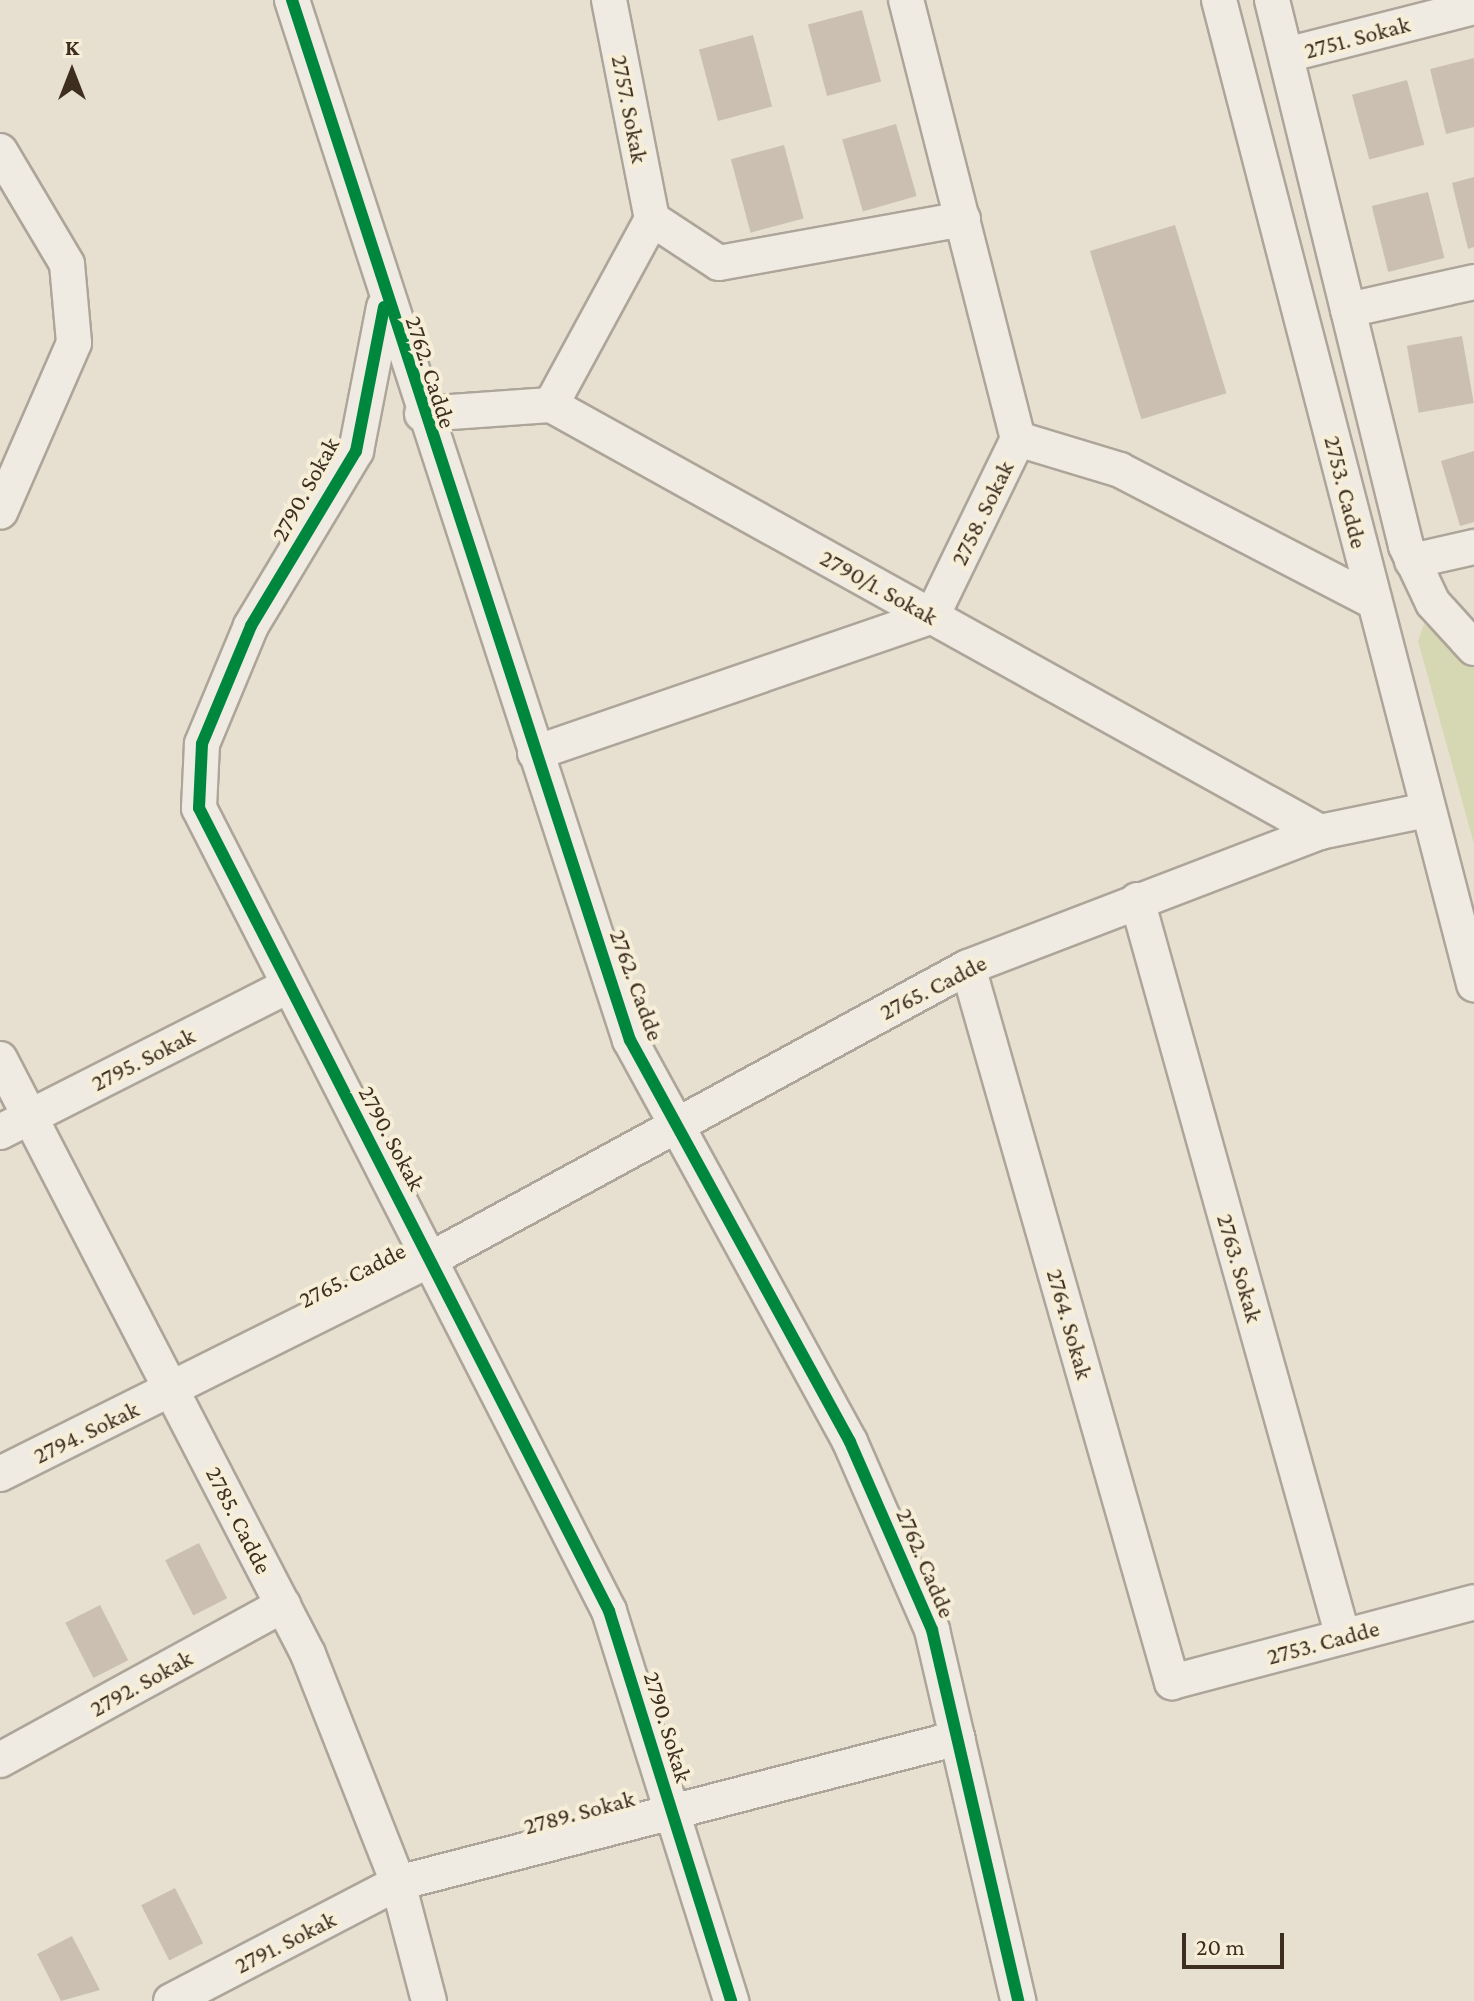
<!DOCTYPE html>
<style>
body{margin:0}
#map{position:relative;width:1474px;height:2001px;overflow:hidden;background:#e7e0d1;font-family:"Crimson Pro",serif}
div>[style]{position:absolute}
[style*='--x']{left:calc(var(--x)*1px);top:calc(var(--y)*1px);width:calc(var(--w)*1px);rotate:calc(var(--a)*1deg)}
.green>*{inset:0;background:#d6d7b3}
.building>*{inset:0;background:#cbbfb2;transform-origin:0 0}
.roads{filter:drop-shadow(2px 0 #ada599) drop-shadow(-2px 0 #ada599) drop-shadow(0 2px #ada599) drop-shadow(0 -2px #ada599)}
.street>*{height:34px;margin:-17px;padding:0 17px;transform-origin:17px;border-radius:17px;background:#efebe3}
.cycleway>*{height:12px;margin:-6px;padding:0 6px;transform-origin:6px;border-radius:6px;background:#00873e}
span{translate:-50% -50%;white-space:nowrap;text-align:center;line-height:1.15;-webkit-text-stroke:8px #f7eed8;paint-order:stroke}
.street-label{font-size:24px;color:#3d2e20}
.north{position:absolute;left:32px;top:32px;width:80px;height:80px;-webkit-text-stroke:6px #f7eed8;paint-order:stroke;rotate:0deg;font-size:22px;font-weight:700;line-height:32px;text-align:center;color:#3d2e20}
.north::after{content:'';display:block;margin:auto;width:28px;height:36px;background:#3d2e20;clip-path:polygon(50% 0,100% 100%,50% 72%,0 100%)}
.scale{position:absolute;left:1182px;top:1933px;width:102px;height:36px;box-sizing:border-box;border:4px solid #3d2e20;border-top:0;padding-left:10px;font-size:24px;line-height:28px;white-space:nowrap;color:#3d2e20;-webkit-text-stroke:6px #f7eed8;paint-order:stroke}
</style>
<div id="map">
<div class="green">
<i style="clip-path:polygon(1424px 624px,1474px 661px,1474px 844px,1418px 641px)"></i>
</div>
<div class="building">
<i style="left:862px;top:10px;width:74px;height:56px;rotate:75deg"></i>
<i style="left:753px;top:35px;width:74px;height:56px;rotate:75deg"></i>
<i style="clip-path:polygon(1474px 58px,1474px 127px,1446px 134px,1430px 69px)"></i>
<i style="left:1407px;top:80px;width:67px;height:57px;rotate:75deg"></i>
<i style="left:896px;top:124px;width:75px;height:56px;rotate:74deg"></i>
<i style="left:784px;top:145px;width:76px;height:55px;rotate:75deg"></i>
<i style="clip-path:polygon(1474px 177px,1474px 247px,1468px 249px,1452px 183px)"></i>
<i style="left:1428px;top:192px;width:68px;height:58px;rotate:76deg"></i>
<i style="left:1175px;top:225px;width:176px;height:89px;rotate:73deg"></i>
<i style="left:1462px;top:336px;width:68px;height:56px;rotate:80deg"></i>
<i style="clip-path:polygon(1474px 451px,1474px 522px,1460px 526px,1441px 461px)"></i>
<i style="left:199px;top:1543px;width:62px;height:38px;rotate:63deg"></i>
<i style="left:100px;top:1605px;width:62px;height:39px;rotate:63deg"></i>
<i style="left:175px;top:1888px;width:62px;height:38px;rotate:63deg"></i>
<i style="clip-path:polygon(72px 1936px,100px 1990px,61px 2001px,37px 1954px)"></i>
</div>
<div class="roads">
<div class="street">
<i style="--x:292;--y:0;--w:1094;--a:72"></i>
<i style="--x:630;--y:1040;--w:458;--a:61.3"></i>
<i style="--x:850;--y:1442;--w:205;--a:66.4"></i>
<i style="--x:932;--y:1630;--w:381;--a:76.9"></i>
<i style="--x:609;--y:0;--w:223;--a:78.9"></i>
<i style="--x:1219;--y:0;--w:1017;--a:75.47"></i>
<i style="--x:1272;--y:0;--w:562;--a:76.21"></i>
<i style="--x:1406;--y:546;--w:63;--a:64.7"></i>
<i style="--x:1433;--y:603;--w:61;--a:47.7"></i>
<i style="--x:1286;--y:55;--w:194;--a:-14.3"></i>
<i style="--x:0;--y:151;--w:131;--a:59.3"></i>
<i style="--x:67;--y:264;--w:79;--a:84.9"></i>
<i style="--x:74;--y:343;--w:184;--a:113.6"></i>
<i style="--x:652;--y:219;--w:80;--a:33.3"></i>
<i style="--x:719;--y:263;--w:248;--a:-10.2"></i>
<i style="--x:384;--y:307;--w:147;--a:101"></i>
<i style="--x:356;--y:451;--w:204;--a:121"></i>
<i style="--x:251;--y:626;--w:128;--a:112.6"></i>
<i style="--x:202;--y:744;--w:64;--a:92.7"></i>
<i style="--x:199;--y:808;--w:902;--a:62.95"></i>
<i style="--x:609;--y:1611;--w:409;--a:72.6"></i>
<i style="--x:1348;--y:310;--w:129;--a:-12.5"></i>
<i style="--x:551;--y:405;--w:212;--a:-61.5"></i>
<i style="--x:422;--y:414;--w:129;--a:-4"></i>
<i style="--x:551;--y:405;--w:880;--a:29.04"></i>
<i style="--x:1018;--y:439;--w:107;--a:16.9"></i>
<i style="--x:1120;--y:470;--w:285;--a:27.4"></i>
<i style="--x:1412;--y:561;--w:64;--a:-12.7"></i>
<i style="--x:535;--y:753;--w:420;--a:-19"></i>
<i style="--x:932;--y:616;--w:197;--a:-64.1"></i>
<i style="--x:1018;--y:439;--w:453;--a:-104.3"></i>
<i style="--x:1137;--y:900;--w:765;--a:74.38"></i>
<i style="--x:968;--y:967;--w:744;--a:74.08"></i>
<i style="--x:1172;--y:1682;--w:312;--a:-14.8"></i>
<i style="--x:0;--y:1059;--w:670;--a:62.63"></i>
<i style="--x:308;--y:1654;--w:246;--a:68.5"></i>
<i style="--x:398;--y:1883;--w:122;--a:75.3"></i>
<i style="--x:0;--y:1132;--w:321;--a:-26.9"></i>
<i style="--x:0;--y:1474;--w:482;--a:-26.5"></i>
<i style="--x:431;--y:1259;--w:611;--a:-28.54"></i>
<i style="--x:968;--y:967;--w:377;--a:-21"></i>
<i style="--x:1320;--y:832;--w:109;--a:-11.6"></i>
<i style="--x:0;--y:1760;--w:323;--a:-28.7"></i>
<i style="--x:171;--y:2001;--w:256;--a:-27.5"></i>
<i style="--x:398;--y:1883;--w:578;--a:-14.52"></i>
</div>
</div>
<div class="cycleway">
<i style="--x:292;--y:0;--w:1094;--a:72"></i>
<i style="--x:630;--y:1040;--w:458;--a:61.3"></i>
<i style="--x:850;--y:1442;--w:205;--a:66.4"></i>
<i style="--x:932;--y:1630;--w:381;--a:76.9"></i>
<i style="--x:384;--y:307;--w:147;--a:101"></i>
<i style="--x:356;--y:451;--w:204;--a:121"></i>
<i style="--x:251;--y:626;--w:128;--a:112.6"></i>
<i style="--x:202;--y:744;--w:64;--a:92.7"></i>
<i style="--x:199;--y:808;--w:902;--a:62.95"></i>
<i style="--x:609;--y:1611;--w:409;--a:72.6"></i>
</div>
<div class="street-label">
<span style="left:1357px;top:37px;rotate:-15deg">2751. Sokak</span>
<span style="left:630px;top:109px;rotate:79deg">2757. Sokak</span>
<span style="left:431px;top:372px;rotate:72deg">2762. Cadde</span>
<span style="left:305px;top:489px;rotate:-61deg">2790. Sokak</span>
<span style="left:1346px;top:492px;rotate:76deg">2753. Cadde</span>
<span style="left:982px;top:513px;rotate:-64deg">2758. Sokak</span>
<span style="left:879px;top:587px;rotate:29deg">2790/1. Sokak</span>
<span style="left:637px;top:985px;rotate:70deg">2762. Cadde</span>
<span style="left:933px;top:987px;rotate:-27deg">2765. Cadde</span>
<span style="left:143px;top:1059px;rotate:-27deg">2795. Sokak</span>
<span style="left:392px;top:1138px;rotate:62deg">2790. Sokak</span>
<span style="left:1240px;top:1268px;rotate:74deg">2763. Sokak</span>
<span style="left:352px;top:1275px;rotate:-27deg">2765. Cadde</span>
<span style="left:1070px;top:1324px;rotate:74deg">2764. Sokak</span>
<span style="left:86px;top:1432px;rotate:-26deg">2794. Sokak</span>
<span style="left:239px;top:1520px;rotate:63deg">2785. Cadde</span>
<span style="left:926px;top:1563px;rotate:67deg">2762. Cadde</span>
<span style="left:1323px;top:1642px;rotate:-15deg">2753. Cadde</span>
<span style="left:141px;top:1683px;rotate:-29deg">2792. Sokak</span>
<span style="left:668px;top:1727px;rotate:73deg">2790. Sokak</span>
<span style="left:579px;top:1812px;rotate:-15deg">2789. Sokak</span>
<span style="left:285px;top:1942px;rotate:-27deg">2791. Sokak</span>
</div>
<div class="north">K</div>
<div class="scale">20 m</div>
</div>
